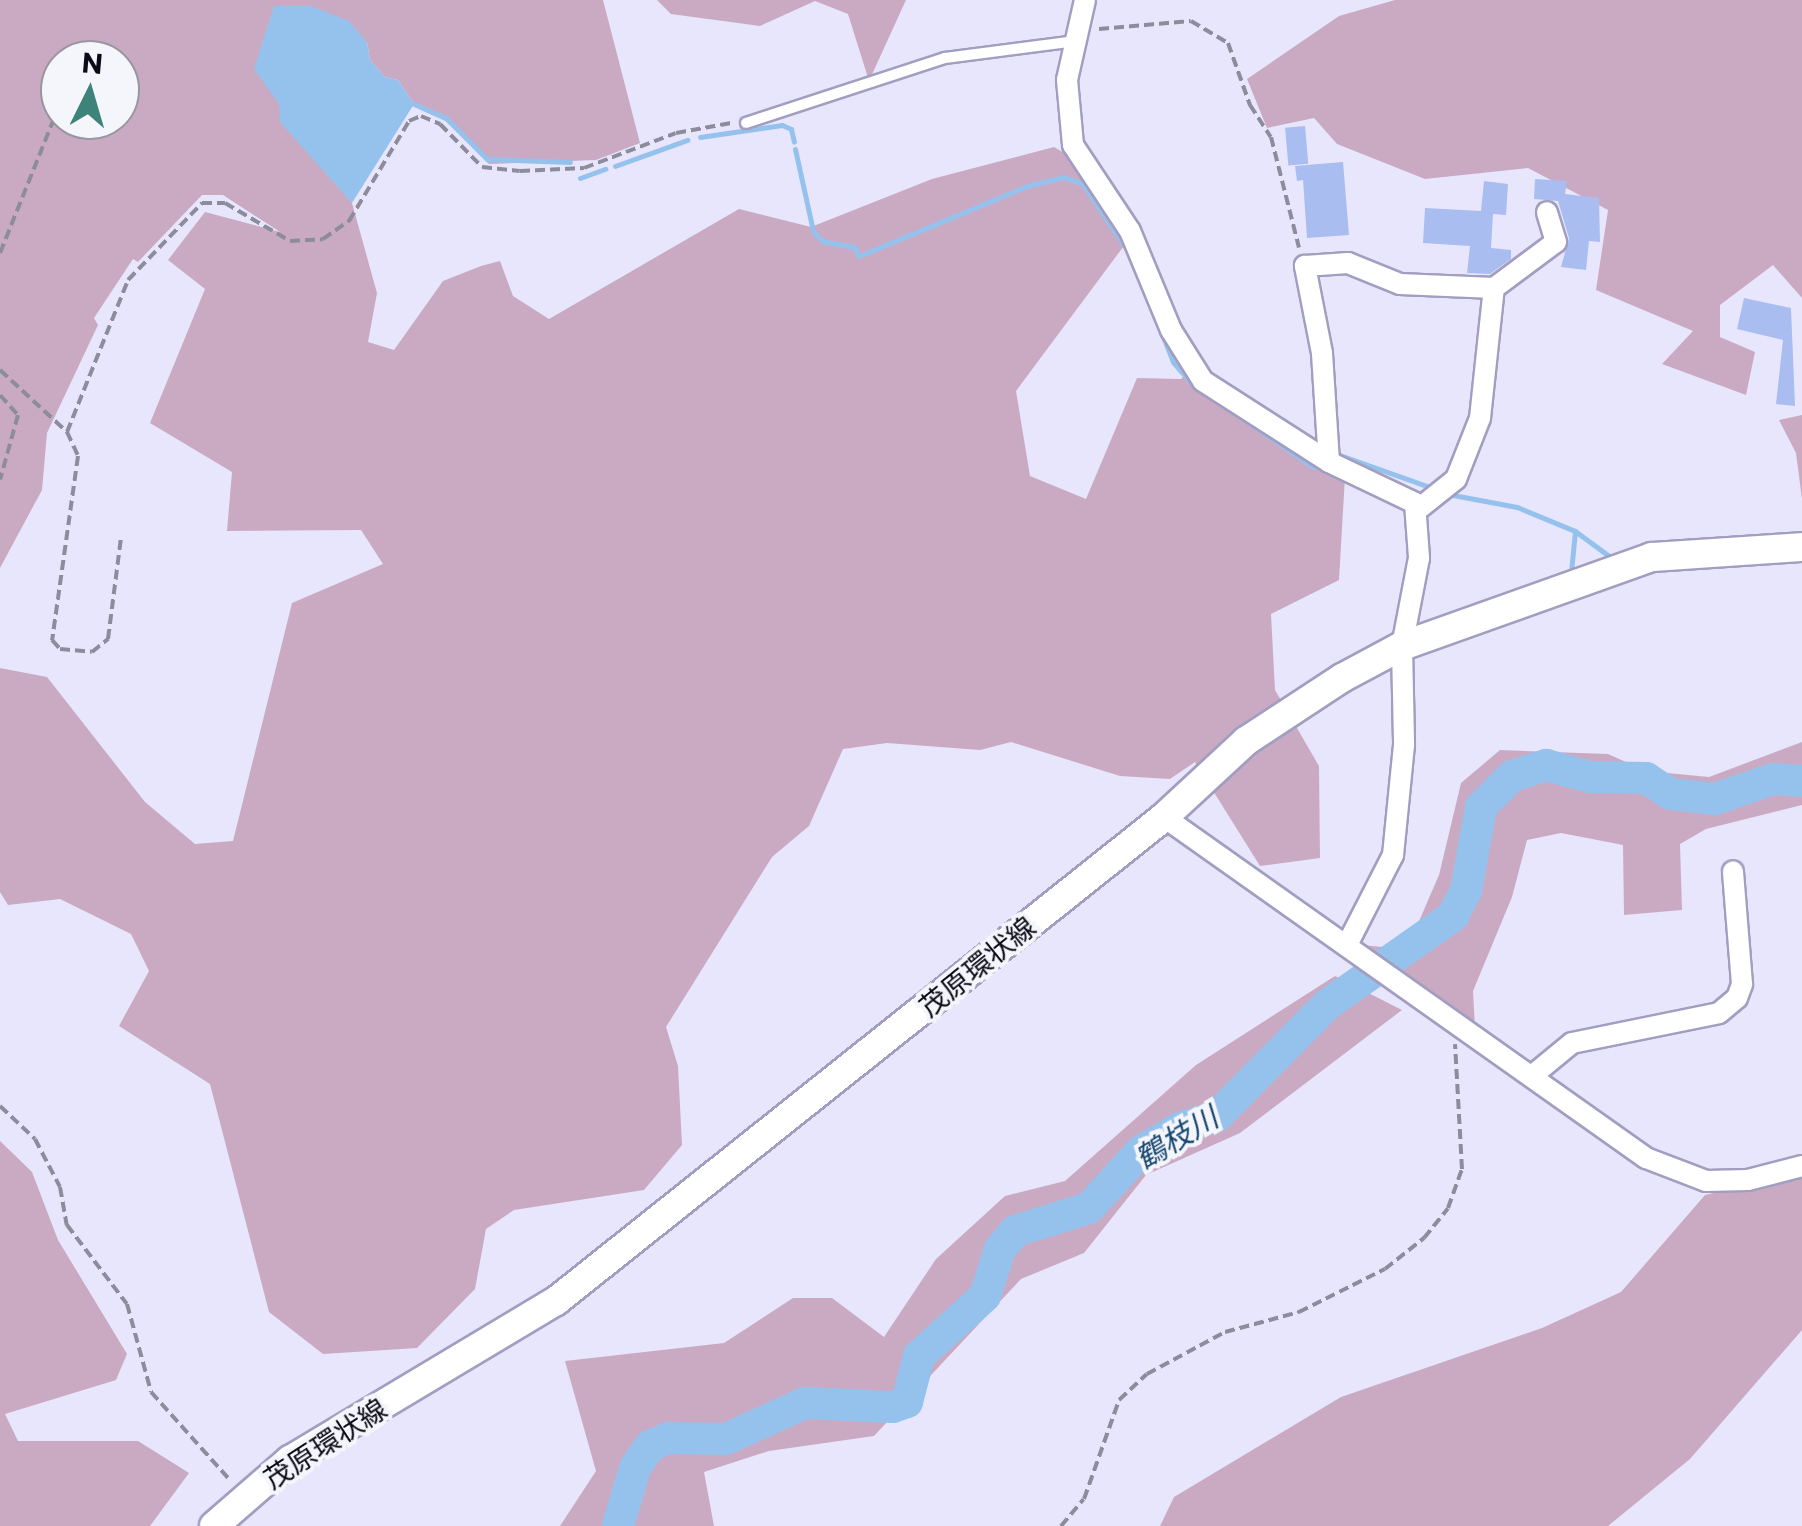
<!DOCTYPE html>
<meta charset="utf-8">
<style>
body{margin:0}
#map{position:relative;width:1802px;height:1526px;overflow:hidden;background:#e8e6fc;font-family:Commissioner,"Noto Sans JP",sans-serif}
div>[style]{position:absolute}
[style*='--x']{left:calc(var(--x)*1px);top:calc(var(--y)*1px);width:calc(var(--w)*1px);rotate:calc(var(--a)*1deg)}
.green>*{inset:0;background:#caaac3}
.water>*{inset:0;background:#95c2ec}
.stream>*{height:5px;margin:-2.5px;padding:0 2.5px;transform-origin:2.5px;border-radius:2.5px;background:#95c2ec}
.river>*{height:32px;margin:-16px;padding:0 16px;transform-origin:16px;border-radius:16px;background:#95c2ec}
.building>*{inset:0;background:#a9bdf0;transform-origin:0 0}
.path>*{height:4px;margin-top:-2px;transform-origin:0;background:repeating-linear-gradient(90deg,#8d8c9d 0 10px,transparent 0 15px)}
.roads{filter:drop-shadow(2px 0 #a29ec1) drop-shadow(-2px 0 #a29ec1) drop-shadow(0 2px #a29ec1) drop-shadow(0 -2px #a29ec1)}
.lane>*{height:10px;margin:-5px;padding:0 5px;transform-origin:5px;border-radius:5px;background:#fff}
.street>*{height:20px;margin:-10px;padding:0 10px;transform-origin:10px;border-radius:10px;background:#fff}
.secondary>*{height:28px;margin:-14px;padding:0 14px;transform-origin:14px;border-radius:14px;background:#fff}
span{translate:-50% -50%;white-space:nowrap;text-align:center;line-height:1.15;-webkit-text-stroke:8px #f5f5fc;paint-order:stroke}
.street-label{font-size:28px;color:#0c0b16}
.water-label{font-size:30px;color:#16476f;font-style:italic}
.north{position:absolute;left:40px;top:40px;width:100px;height:100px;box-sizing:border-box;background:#f5f5fc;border:2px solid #9897a0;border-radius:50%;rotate:5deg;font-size:28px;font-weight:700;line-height:40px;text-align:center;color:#0c0b16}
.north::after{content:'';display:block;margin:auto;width:35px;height:45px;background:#3e8379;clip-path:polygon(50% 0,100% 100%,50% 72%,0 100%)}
</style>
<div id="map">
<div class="green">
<i style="clip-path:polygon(evenodd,0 0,603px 0,640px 143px,596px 160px,489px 164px,439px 114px,414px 104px,398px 80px,385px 77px,370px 60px,367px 42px,324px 168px,352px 203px,377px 293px,368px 342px,394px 350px,443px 281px,481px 266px,500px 261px,513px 296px,549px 319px,739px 209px,811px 227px,932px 179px,1054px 147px,1071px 157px,1129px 239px,1016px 391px,1030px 476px,1086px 499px,1137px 378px,1181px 379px,1187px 373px,1298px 457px,1345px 477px,1339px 580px,1271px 614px,1275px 690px,1319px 766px,1320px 858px,1260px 866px,1195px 762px,1170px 779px,1120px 776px,1011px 742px,980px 750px,887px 743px,843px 749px,809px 826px,772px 857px,666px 1027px,678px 1066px,682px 1145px,644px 1190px,514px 1210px,486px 1229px,475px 1289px,417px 1348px,323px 1354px,269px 1312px,210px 1084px,119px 1026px,149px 971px,131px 934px,60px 899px,8px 905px,0 892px,0 668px,47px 677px,145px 802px,195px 844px,233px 841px,292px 603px,383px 564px,361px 530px,227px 531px,232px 472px,150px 423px,205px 289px,168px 260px,205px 212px,280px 232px,223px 195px,202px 195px,138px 262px,133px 259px,94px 318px,98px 325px,47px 433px,42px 490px,0 568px,0 0,60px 60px,120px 60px,120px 120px,60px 120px,60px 60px)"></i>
<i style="clip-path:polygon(657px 0,906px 0,869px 81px,848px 14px,815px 1px,760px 26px,671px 14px)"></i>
<i style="clip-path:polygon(1395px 0,1802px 0,1802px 298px,1773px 265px,1720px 305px,1720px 337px,1755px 352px,1746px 395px,1662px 364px,1693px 331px,1596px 290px,1608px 210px,1528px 168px,1425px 179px,1337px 144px,1314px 118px,1267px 128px,1247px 79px,1339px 16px)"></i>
<i style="clip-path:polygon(1802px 415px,1802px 499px,1796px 453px,1779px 420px)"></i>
<i style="clip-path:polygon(1802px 742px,1802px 805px,1706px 829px,1680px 844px,1682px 910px,1624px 915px,1623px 845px,1561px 833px,1527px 840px,1512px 897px,1473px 991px,1475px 1028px,1360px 945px,1395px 948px,1410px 942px,1439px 875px,1461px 783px,1500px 750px,1608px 754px,1646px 771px,1709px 777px)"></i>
<i style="clip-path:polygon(1335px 976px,1402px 1010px,1240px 1133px,1146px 1175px,1084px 1253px,1021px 1279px,874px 1436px,769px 1451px,704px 1472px,714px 1526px,560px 1526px,596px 1471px,565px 1361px,724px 1343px,793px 1298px,832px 1298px,884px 1337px,936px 1259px,1005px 1196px,1065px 1181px,1196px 1065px)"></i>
<i style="clip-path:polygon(0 1141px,32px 1172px,58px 1240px,127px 1354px,116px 1380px,5px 1414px,18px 1441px,138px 1441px,189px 1473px,150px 1526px,0 1526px)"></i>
<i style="clip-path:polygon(1802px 1172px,1802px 1330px,1690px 1459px,1608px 1526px,1160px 1526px,1174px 1497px,1341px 1397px,1542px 1328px,1621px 1292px,1705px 1195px)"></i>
</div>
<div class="water">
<i style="clip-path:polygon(274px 6px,311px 6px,349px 21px,367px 42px,370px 60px,385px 77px,398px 80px,414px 104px,352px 203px,280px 122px,279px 104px,254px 69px)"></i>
</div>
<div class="stream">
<i style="--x:414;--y:104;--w:36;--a:24"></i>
<i style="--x:447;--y:119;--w:57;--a:45"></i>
<i style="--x:487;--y:159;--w:83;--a:2.1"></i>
<i style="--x:700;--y:137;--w:83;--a:-8.3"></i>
<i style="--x:782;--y:125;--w:10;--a:24"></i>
<i style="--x:791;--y:129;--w:13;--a:77"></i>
<i style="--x:795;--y:149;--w:84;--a:77.6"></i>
<i style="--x:813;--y:231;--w:13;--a:48"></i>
<i style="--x:822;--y:241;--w:33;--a:11"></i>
<i style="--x:854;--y:247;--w:10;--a:61"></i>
<i style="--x:859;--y:256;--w:182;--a:-22.6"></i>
<i style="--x:1027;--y:186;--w:38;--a:-14"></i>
<i style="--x:1064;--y:177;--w:20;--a:20"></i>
<i style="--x:1083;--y:184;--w:81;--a:56.1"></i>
<i style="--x:615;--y:166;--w:77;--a:-19.9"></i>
<i style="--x:580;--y:178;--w:27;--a:-20"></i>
<i style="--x:1155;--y:316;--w:49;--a:68.6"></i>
<i style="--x:1173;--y:362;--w:29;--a:49"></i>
<i style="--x:1192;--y:384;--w:147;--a:34.4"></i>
<i style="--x:1334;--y:453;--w:107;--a:19.6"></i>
<i style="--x:1453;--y:495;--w:65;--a:10.6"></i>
<i style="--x:1517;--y:507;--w:63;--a:22.5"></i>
<i style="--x:1575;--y:531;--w:42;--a:36.3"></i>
<i style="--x:1571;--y:572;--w:41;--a:-84.4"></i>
</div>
<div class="river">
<i style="--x:618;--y:1526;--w:60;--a:-73.7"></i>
<i style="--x:635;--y:1468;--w:27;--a:-56"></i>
<i style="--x:650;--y:1446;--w:20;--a:-24"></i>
<i style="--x:668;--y:1438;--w:58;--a:1"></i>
<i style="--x:726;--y:1439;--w:87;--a:-24.5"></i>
<i style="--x:805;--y:1403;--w:88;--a:2.6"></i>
<i style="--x:893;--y:1407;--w:15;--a:-20"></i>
<i style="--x:907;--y:1402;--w:48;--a:-75.4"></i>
<i style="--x:919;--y:1356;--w:89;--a:-42.3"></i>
<i style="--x:985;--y:1296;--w:49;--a:-72.3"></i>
<i style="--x:1000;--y:1249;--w:23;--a:-50"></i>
<i style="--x:1015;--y:1231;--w:77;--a:-17.3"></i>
<i style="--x:1089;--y:1208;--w:77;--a:-47.6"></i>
<i style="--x:1141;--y:1151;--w:45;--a:-30.5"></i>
<i style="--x:1180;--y:1128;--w:39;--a:-18"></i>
<i style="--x:1217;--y:1116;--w:158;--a:-45.3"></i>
<i style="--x:1328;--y:1004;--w:153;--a:-35.1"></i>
<i style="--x:1453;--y:916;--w:28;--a:-63"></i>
<i style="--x:1466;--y:891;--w:85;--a:-79.9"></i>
<i style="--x:1481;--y:807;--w:44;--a:-45"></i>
<i style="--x:1512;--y:776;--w:36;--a:-18"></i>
<i style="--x:1546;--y:765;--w:46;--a:15.3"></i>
<i style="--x:1590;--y:777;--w:56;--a:1"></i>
<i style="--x:1646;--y:778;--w:30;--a:33"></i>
<i style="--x:1671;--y:794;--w:44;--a:6.5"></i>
<i style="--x:1715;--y:799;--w:61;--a:-19"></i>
<i style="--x:1773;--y:779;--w:29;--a:4"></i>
</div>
<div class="building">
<i style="left:1305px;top:126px;width:38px;height:20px;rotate:85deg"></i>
<i style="clip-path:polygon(1343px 162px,1349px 235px,1307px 238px,1303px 180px,1297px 181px,1295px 166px)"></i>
<i style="clip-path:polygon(1535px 179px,1567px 181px,1565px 194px,1599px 198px,1600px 242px,1589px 241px,1586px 270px,1561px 267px,1569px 238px,1558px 201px,1534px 199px)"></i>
<i style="clip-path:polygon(1484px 181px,1508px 184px,1506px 215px,1493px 214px,1491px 248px,1511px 250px,1511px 259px,1490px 274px,1467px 273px,1470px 246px,1423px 243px,1425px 208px,1481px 211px)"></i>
<i style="clip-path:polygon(1744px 298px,1791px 308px,1795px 406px,1776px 404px,1783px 340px,1737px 329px)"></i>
</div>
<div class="path">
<i style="--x:1099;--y:29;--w:92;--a:-5"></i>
<i style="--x:1191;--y:21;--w:43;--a:30.7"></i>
<i style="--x:1228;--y:43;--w:66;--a:70.5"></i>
<i style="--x:1250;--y:105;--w:38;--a:57"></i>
<i style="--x:1271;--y:137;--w:114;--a:75.8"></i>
<i style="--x:0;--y:253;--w:161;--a:-68.1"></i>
<i style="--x:0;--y:370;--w:91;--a:42.8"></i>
<i style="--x:67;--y:432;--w:26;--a:65"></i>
<i style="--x:78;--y:456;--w:186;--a:98"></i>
<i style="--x:52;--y:640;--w:12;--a:48"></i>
<i style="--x:60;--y:649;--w:32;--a:5"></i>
<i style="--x:92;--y:652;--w:21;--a:-39"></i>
<i style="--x:108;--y:639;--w:102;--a:-82.7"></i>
<i style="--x:0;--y:395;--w:27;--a:48"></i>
<i style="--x:18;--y:415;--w:67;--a:105.5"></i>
<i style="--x:67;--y:432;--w:164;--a:-68.1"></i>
<i style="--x:128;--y:280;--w:107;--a:-46.1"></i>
<i style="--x:202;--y:203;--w:23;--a:0"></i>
<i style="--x:225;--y:203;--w:75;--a:30.3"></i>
<i style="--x:290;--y:241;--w:33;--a:-3"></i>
<i style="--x:323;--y:239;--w:32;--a:-35"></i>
<i style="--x:349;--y:221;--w:117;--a:-59"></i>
<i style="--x:409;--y:121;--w:13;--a:-23"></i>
<i style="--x:421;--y:116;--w:21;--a:23"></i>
<i style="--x:440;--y:124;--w:60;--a:45.7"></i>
<i style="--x:482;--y:167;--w:38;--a:6"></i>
<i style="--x:520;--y:171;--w:64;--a:-2.7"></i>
<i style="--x:584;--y:168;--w:98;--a:-20.8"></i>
<i style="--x:676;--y:133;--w:56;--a:-10.3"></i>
<i style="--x:0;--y:1106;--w:48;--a:43.3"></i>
<i style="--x:35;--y:1139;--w:54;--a:62.5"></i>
<i style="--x:60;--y:1187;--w:39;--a:80"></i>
<i style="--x:67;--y:1225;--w:99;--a:52.8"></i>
<i style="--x:127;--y:1304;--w:91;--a:74.7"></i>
<i style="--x:151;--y:1392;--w:118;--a:48.1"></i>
<i style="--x:1061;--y:1526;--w:35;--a:-50"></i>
<i style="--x:1084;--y:1499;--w:105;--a:-70.5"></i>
<i style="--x:1119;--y:1400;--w:38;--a:-43"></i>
<i style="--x:1147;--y:1374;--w:89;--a:-28.3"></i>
<i style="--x:1225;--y:1332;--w:77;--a:-15.1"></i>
<i style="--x:1299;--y:1312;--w:96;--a:-26.6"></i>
<i style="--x:1385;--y:1269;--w:50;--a:-38.5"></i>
<i style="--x:1424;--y:1238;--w:38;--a:-51"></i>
<i style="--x:1448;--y:1208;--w:41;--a:-70.3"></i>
<i style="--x:1462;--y:1169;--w:125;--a:-93.2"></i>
</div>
<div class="roads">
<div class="lane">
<i style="--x:746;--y:123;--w:209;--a:-18.1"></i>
<i style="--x:945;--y:58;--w:132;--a:-7.4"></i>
</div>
<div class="street">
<i style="--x:1085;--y:0;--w:82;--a:102.7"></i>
<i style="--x:1067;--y:80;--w:65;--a:84.7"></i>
<i style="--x:1073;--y:145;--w:103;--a:56.5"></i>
<i style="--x:1130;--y:231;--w:107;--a:67.5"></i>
<i style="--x:1171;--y:330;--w:60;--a:57.9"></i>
<i style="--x:1203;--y:381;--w:150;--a:32.7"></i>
<i style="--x:1329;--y:462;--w:95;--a:25.5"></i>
<i style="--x:1415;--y:503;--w:55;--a:85.8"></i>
<i style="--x:1419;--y:558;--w:90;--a:100.9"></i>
<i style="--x:1402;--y:646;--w:99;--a:88.8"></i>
<i style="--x:1404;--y:745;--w:111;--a:95.7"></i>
<i style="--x:1393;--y:855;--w:101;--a:117.1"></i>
<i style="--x:1329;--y:462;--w:109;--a:-93.7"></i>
<i style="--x:1322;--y:353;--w:89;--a:-101.1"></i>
<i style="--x:1305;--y:266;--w:43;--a:-4"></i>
<i style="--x:1348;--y:263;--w:56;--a:22"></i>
<i style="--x:1400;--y:284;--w:94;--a:2.4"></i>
<i style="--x:1494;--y:288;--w:77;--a:-36.6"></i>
<i style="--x:1556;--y:242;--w:31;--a:-107"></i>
<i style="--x:1416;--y:511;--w:51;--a:-38.7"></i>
<i style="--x:1456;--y:479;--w:66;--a:-68.5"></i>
<i style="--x:1480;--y:418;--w:131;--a:-83.9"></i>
<i style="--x:1164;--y:817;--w:590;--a:35.28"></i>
<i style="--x:1646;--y:1158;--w:64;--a:21"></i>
<i style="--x:1706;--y:1181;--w:42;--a:-1.4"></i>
<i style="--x:1748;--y:1180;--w:56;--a:-14.5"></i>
<i style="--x:1533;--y:1075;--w:50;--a:-39.4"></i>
<i style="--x:1572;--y:1043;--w:150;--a:-11.5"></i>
<i style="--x:1719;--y:1013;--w:23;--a:-40"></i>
<i style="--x:1737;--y:998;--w:15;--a:-70"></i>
<i style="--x:1742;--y:984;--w:113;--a:-94.6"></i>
</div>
<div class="secondary">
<i style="--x:214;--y:1526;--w:101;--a:-41"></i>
<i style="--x:290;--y:1460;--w:310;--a:-30.9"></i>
<i style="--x:556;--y:1301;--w:777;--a:-38.52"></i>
<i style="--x:1164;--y:817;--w:112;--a:-42.8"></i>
<i style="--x:1246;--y:741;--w:115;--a:-33.3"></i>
<i style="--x:1342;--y:678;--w:68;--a:-28.1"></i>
<i style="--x:1402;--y:646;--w:265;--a:-19.6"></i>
<i style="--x:1652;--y:557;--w:150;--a:-3.8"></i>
</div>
</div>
<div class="street-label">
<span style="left:977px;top:966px;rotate:-39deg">茂原環状線</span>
<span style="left:325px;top:1443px;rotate:-33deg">茂原環状線</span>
</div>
<div class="water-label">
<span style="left:1176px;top:1137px;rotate:-31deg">鶴枝川</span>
</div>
<div class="north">N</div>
</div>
